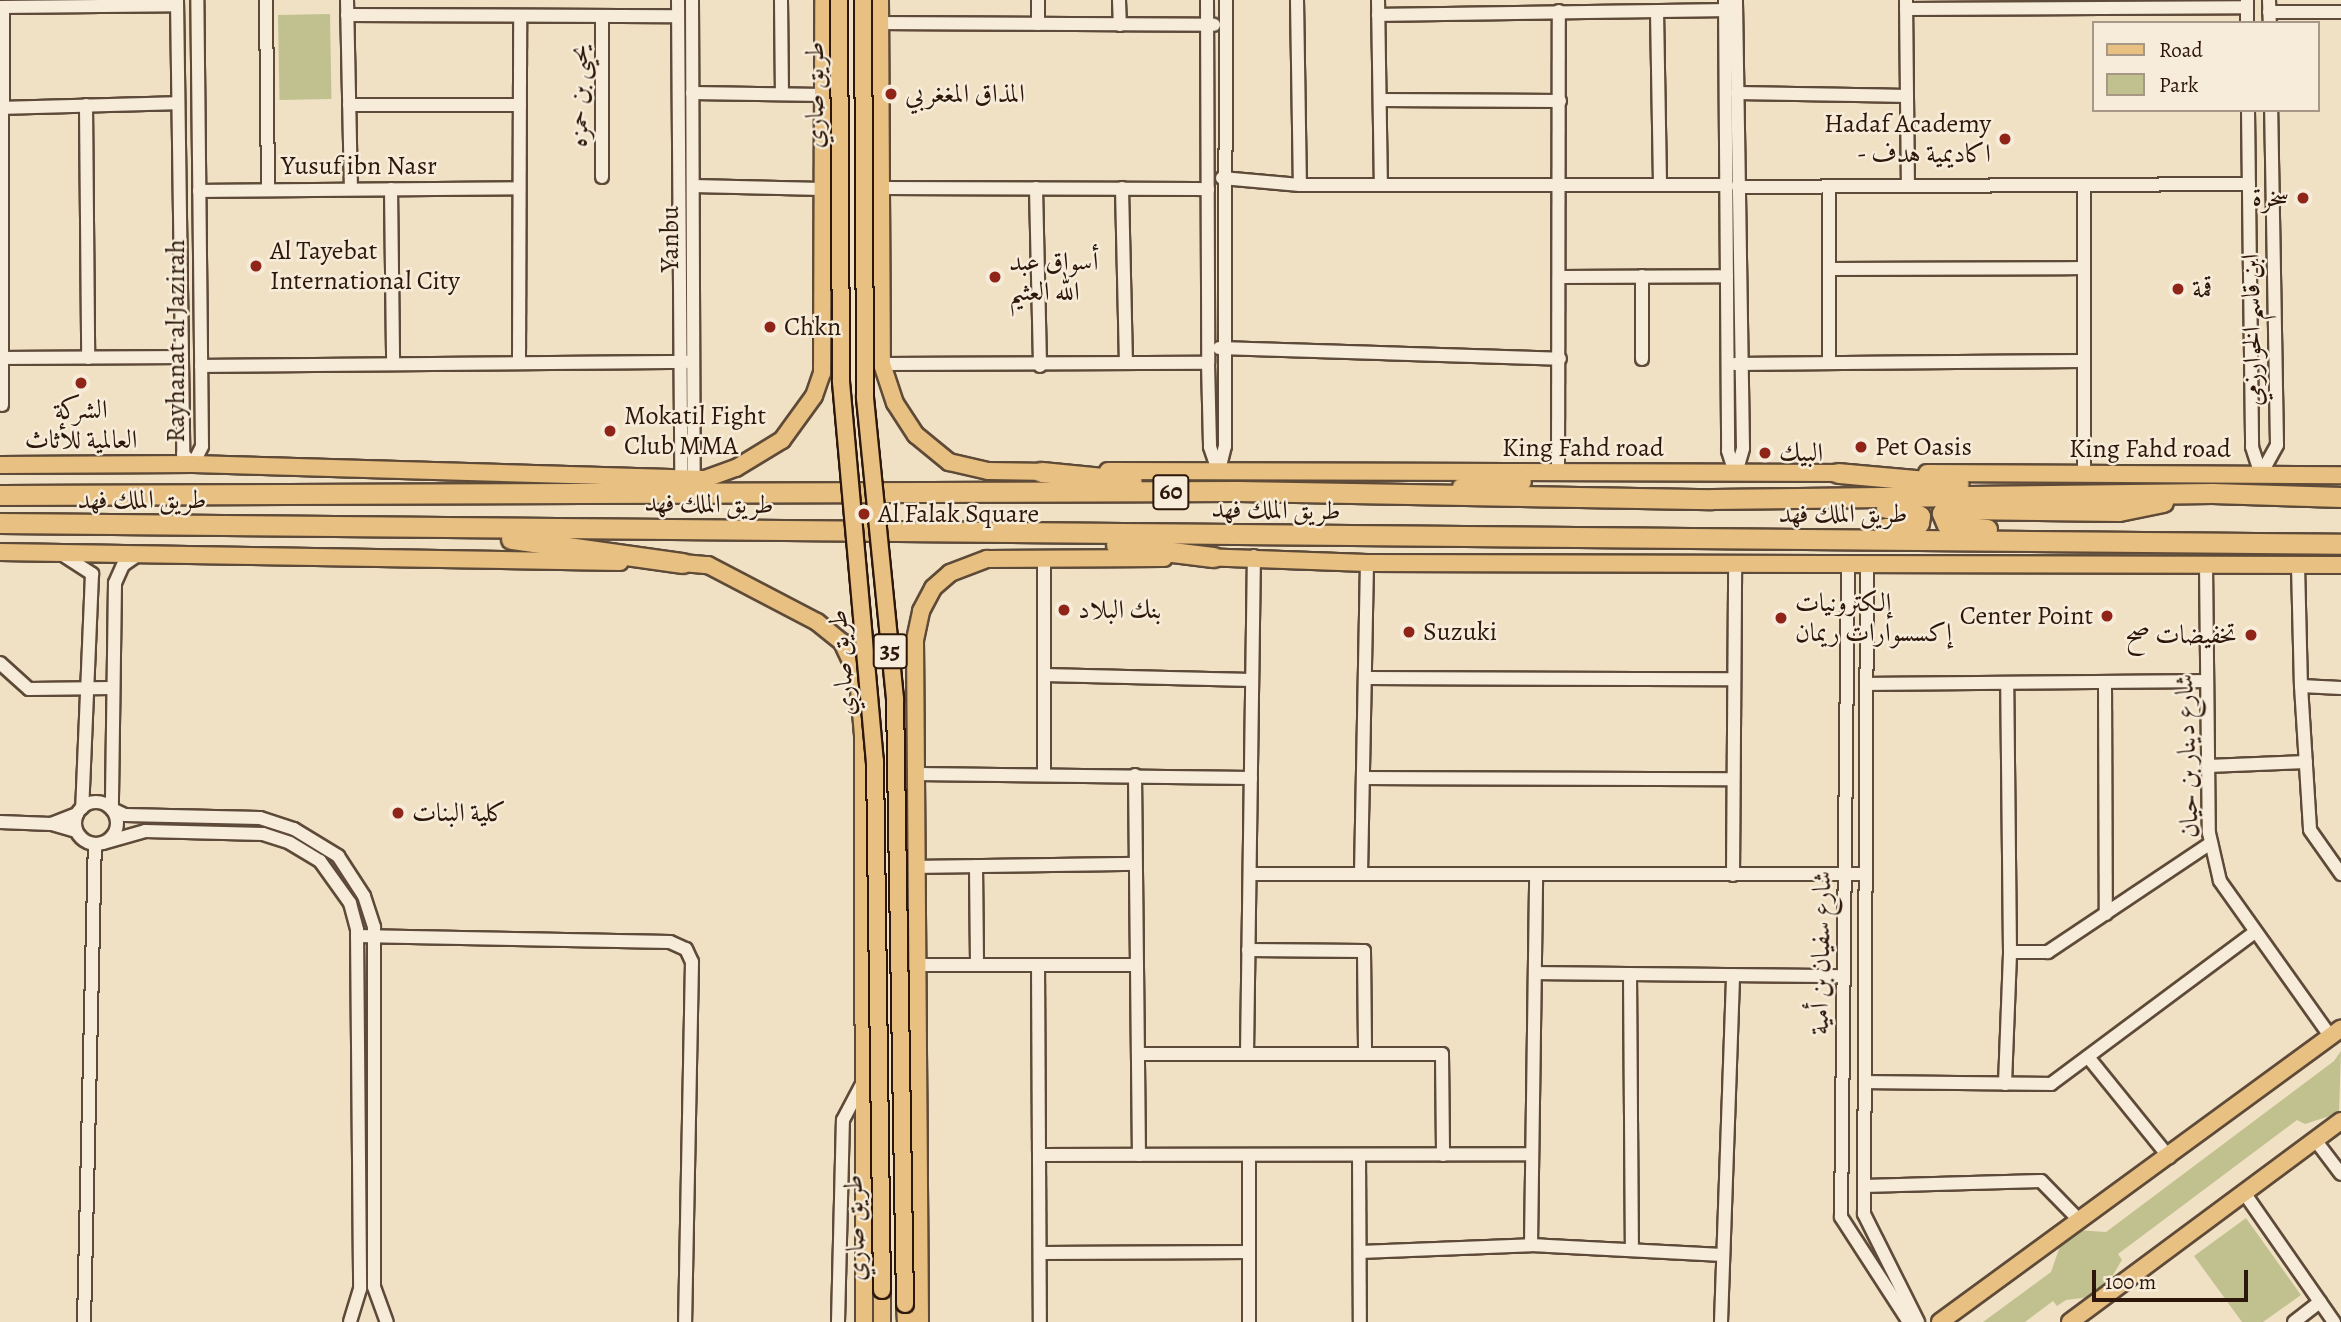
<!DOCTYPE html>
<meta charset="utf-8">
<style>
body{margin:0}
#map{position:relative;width:2341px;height:1322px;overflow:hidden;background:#f1e1c4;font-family:Alegreya,Amiri,serif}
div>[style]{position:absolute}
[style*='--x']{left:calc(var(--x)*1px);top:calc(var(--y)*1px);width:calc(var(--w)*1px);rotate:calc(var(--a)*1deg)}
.green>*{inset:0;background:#c1c190;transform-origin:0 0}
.roads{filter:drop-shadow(2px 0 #5e4a38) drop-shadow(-2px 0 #5e4a38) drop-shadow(0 2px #5e4a38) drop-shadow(0 -2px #5e4a38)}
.minor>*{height:12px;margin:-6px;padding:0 6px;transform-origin:6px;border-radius:6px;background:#f6ecd9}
.minor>.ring{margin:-6px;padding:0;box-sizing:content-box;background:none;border:12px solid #f6ecd9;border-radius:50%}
.major>*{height:16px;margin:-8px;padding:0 8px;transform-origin:8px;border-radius:8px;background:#e8c082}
.highway>*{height:19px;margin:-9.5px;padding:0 9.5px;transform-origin:9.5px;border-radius:9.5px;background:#e8c082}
.bridges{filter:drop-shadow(2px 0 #2d170a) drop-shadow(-2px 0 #2d170a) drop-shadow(0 2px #2d170a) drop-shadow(0 -2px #2d170a)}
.major-bridge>*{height:16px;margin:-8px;padding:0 8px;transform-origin:8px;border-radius:8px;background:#e8c082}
.dots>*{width:19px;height:19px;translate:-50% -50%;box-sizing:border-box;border:4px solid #f6ecd9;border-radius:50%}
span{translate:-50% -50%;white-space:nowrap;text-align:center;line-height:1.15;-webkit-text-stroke:5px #f6ecd9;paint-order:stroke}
.shield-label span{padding:2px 5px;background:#f6ecd9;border:2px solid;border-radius:5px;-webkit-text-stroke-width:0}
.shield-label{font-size:24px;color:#2d170a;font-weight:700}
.poi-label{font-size:26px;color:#2d170a}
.left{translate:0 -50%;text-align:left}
.right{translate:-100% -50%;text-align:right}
.street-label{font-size:26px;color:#2d170a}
.legend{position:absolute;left:2092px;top:21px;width:228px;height:91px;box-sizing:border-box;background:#f6ecd9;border:2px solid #a69786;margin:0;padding:9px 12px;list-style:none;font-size:21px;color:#2d170a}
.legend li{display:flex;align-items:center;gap:14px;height:35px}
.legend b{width:35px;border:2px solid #a69786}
.scale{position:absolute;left:2092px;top:1270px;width:156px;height:32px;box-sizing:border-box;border:4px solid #2d170a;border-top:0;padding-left:9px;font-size:21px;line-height:24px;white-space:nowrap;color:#2d170a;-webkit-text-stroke:5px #f6ecd9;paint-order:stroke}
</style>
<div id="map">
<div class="green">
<i style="left:330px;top:14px;width:85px;height:52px;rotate:89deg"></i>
<i style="clip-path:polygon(2341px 1051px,2339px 1113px,2305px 1124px,2297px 1120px,2118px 1254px,2122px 1260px,2110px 1280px,2090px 1297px,2066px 1300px,2057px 1306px,2053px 1301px,2025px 1322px,1983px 1322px,2051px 1272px,2060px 1246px,2077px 1230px,2106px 1232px,2334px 1061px)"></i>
<i style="clip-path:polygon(2246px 1218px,2301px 1295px,2263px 1322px,2242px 1322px,2194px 1256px)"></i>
</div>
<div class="roads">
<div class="minor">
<i style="--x:177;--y:0;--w:454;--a:89.2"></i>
<i style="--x:183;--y:454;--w:14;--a:45"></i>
<i style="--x:193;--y:464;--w:20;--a:-63"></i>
<i style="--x:202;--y:446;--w:446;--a:-90.6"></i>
<i style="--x:266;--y:0;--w:190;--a:89.4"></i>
<i style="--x:347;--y:0;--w:189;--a:88.8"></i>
<i style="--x:678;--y:0;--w:477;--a:89.6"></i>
<i style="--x:692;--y:0;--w:478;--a:89.8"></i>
<i style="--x:781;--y:0;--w:94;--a:89.4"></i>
<i style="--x:1038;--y:0;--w:24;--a:90"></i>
<i style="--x:1119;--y:0;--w:25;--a:88"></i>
<i style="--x:1207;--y:0;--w:363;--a:89.8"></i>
<i style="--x:1208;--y:363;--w:84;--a:88.6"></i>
<i style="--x:1210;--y:447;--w:24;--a:71"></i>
<i style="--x:1297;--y:0;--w:185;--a:89.1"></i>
<i style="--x:1378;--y:0;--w:185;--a:89.1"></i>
<i style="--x:1725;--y:0;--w:451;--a:89.6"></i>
<i style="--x:1728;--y:451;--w:23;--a:72"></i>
<i style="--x:1906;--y:0;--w:185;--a:89.4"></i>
<i style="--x:2247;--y:0;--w:23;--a:90"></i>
<i style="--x:2269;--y:0;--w:23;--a:88"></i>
<i style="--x:0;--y:7;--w:177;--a:-0.6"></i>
<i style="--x:1906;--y:9;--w:341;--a:-0.3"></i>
<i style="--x:1657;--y:11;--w:174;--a:89"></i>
<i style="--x:2269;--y:12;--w:72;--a:0"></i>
<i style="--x:347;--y:15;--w:331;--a:0.2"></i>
<i style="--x:1378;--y:15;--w:347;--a:-0.8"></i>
<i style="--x:602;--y:16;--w:161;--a:90"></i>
<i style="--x:880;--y:23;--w:334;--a:0.3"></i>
<i style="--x:692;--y:93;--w:132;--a:0.9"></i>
<i style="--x:1737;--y:93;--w:170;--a:1"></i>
<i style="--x:1380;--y:100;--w:180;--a:0.3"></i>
<i style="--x:86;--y:105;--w:253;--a:89.5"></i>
<i style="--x:349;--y:105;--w:171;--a:0"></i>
<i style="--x:1;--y:108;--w:177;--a:-1.6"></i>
<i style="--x:2248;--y:110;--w:337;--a:89.3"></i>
<i style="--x:2252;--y:447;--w:28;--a:72"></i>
<i style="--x:1222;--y:178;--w:78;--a:5.1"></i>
<i style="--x:1300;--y:185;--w:427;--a:0"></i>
<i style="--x:693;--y:186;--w:130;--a:1.3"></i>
<i style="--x:1829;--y:186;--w:177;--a:90"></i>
<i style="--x:1738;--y:187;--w:511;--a:-0.34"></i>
<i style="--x:881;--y:188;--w:327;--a:0.2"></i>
<i style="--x:1036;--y:188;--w:178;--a:88.7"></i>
<i style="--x:1122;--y:188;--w:175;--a:88.7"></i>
<i style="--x:2084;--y:188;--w:285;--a:90"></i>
<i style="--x:391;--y:189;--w:175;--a:89.3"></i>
<i style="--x:199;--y:191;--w:320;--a:-0.5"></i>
<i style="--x:1829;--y:269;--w:254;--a:-0.2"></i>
<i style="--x:1561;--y:277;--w:166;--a:-0.3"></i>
<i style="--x:1219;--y:348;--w:341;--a:1.8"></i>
<i style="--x:0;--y:358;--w:182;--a:-0.3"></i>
<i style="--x:1642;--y:359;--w:83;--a:-90"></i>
<i style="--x:519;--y:363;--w:347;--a:-89.8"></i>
<i style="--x:882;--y:364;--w:326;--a:-0.2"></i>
<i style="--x:1735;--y:364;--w:346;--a:-0.5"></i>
<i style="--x:201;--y:366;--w:492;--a:-0.5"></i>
<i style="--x:2;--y:405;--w:398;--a:-89.9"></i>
<i style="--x:1219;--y:470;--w:25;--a:-76"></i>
<i style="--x:1225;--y:446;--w:446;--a:-89.9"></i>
<i style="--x:1558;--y:473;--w:462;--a:-89.9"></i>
<i style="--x:1736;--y:473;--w:26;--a:-74"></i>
<i style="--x:1743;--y:448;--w:448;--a:-90.9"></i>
<i style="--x:2261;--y:474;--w:33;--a:-61"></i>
<i style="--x:2277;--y:445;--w:335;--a:-91"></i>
<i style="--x:139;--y:554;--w:19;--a:145"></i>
<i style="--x:123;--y:565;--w:20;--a:114"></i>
<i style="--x:115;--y:583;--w:226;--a:90.8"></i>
<i style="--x:112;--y:809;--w:14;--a:25"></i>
<i style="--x:125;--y:815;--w:135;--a:1.3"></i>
<i style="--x:260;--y:818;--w:36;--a:18"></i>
<i style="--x:294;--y:829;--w:52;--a:31.5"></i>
<i style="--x:338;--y:856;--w:48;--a:57"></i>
<i style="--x:364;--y:896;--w:33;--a:72"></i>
<i style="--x:374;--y:927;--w:360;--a:90"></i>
<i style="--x:374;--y:1287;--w:37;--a:70"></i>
<i style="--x:63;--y:555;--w:35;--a:33"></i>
<i style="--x:92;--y:574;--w:234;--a:92.4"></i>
<i style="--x:1044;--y:560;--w:215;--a:90"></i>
<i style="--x:1848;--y:564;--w:653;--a:90.61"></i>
<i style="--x:1841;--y:1217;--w:125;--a:57.1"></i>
<i style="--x:1867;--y:564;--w:650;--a:90.26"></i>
<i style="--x:1864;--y:1214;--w:121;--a:63.4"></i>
<i style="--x:2206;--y:564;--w:269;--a:89.4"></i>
<i style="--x:2209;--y:833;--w:49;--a:77.1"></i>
<i style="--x:2220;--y:881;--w:190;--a:54.6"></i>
<i style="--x:2298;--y:565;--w:121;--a:88.6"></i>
<i style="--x:2301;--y:686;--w:40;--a:2.9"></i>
<i style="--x:0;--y:663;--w:39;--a:42"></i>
<i style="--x:29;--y:689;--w:82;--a:-0.7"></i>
<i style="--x:1044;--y:675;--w:208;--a:1.4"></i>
<i style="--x:1365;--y:678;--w:369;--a:0.2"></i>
<i style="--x:2105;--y:683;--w:231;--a:89.8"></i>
<i style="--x:1866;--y:684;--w:341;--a:-0.5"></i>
<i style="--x:2301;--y:686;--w:144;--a:86.4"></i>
<i style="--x:2310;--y:830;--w:54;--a:54.8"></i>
<i style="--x:2208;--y:766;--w:98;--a:-2.3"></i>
<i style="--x:916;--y:774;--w:335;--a:0.7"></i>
<i style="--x:1135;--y:775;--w:380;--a:89.4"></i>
<i style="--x:1363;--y:778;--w:370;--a:0.2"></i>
<i class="ring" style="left:75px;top:802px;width:30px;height:30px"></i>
<i style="--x:0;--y:822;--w:51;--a:2.2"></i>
<i style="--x:76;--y:831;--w:26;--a:-164"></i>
<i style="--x:51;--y:824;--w:28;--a:-21"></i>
<i style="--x:103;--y:843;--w:44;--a:-15.9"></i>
<i style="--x:145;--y:831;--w:118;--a:1.5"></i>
<i style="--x:263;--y:834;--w:28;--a:18"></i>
<i style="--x:290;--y:843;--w:35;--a:31"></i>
<i style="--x:320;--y:861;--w:52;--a:54.5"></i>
<i style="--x:350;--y:903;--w:28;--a:75"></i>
<i style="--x:357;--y:930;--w:359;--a:89.5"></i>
<i style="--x:360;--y:1289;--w:34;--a:107"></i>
<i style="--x:976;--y:866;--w:99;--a:89.4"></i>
<i style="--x:917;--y:867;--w:218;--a:-0.8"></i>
<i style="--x:1250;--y:874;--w:615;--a:0"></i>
<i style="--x:1361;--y:874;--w:311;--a:-88.9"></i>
<i style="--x:1733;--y:875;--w:311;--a:-89.6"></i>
<i style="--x:357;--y:936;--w:313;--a:1.1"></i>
<i style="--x:670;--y:942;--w:17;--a:24"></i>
<i style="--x:686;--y:949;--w:14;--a:65"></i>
<i style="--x:692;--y:962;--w:360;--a:91.1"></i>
<i style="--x:1248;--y:950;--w:116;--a:0.5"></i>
<i style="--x:1364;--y:951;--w:103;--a:89.4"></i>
<i style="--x:2010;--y:952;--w:38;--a:0"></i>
<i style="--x:2048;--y:952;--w:196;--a:-33.8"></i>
<i style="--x:918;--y:965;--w:219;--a:0"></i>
<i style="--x:1038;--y:965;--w:357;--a:89.7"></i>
<i style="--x:1536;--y:973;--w:307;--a:0.6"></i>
<i style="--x:1630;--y:974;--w:276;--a:89.6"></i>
<i style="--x:1247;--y:1053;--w:497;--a:-89.2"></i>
<i style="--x:1138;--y:1054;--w:304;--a:0"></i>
<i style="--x:1442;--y:1054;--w:101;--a:89.4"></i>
<i style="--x:2088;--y:1057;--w:129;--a:51"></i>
<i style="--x:1865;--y:1082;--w:186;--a:0.6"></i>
<i style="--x:2051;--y:1084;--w:254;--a:-36.7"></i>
<i style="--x:2005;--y:1084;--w:132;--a:-87.8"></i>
<i style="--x:2010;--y:952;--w:267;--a:-90.6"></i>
<i style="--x:2316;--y:1141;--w:41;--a:52.9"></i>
<i style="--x:1042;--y:1155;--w:490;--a:-0.1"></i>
<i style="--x:1249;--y:1156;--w:166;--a:90"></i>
<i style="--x:1359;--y:1156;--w:166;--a:89.7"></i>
<i style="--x:1864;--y:1186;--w:177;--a:-1.6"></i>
<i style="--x:2041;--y:1181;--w:54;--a:45.7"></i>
<i style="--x:2245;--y:1194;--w:156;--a:55.2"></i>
<i style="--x:1531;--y:1245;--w:370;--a:-89.2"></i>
<i style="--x:1360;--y:1252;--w:171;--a:-2.3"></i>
<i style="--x:1531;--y:1245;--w:192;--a:3"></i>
<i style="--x:1041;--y:1253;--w:208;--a:-0.3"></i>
<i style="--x:84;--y:1322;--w:477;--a:-88.7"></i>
<i style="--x:838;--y:1322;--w:202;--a:-88.6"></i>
<i style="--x:843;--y:1120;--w:43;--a:-62.2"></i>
<i style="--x:1721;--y:1322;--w:347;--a:-88"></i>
<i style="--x:2294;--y:1322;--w:33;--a:-38"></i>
</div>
<div class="major">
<i style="--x:880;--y:0;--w:364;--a:89.7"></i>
<i style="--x:882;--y:364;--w:41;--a:71.6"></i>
<i style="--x:895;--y:403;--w:38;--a:57"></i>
<i style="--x:916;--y:435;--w:43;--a:39.3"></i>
<i style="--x:949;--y:462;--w:40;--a:13"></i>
<i style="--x:988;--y:471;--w:63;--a:0.9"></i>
<i style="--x:0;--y:465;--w:193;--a:-0.3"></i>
<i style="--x:193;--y:464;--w:512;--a:1.68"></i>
<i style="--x:705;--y:479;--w:33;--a:-20"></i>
<i style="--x:736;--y:468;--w:54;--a:-31.3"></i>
<i style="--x:782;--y:440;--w:54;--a:-54"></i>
<i style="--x:814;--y:396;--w:24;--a:-71"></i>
<i style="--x:822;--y:373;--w:373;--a:-89.8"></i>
<i style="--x:1108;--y:471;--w:741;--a:0.15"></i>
<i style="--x:1927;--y:473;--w:414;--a:0.3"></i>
<i style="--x:1461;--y:487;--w:62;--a:-4.6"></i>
<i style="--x:0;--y:552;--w:620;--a:0.92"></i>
<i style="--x:1201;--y:557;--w:166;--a:2.1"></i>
<i style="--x:1367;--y:563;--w:974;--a:0.12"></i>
<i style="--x:671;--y:562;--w:37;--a:5"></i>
<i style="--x:708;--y:565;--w:123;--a:27.6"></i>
<i style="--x:817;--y:622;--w:32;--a:39"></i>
<i style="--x:842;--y:642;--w:38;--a:65"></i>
<i style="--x:858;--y:677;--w:58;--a:85.1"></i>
<i style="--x:863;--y:735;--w:587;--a:89.9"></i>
<i style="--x:882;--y:1290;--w:32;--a:90"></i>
<i style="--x:905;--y:1304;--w:18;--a:87"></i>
<i style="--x:920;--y:1322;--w:682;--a:-90.42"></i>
<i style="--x:915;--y:640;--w:30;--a:-78"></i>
<i style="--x:921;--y:611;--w:26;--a:-62"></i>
<i style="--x:933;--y:588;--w:23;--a:-41"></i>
<i style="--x:950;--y:573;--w:40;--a:-21"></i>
<i style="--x:987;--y:559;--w:177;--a:-0.3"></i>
<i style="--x:1940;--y:1322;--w:497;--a:-36.2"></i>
<i style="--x:2070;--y:1322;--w:337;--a:-36.6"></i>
</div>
<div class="highway">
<i style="--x:1041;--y:472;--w:91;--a:5.6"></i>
<i style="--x:1838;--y:473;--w:121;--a:5.2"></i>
<i style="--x:0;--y:495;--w:1238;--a:-0.19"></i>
<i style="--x:1238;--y:491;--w:474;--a:1"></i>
<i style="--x:1712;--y:499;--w:500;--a:-0.69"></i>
<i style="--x:2212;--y:493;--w:129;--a:1.8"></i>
<i style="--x:0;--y:523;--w:2341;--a:0.51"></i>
<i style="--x:1885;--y:528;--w:24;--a:0"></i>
<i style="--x:1909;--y:528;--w:11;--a:-27"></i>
<i style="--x:1919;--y:523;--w:7;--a:-82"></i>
<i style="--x:1920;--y:516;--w:17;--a:-152"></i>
<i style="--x:1905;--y:508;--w:19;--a:180"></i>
<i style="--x:1987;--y:529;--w:40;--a:-174.3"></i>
<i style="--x:1947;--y:525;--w:13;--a:-113"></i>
<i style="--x:1942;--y:513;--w:15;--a:-16"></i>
<i style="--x:1956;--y:509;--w:163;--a:0.7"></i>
<i style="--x:2119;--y:511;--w:45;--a:-11.6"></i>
<i style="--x:511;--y:539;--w:173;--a:8"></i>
<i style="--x:1116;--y:545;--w:98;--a:7.1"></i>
</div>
</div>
<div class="bridges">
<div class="major-bridge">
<i style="--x:839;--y:0;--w:382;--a:89.7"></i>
<i style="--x:841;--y:382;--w:381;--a:84.9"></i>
<i style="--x:875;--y:761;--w:529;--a:89.24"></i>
<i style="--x:863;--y:0;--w:398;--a:89.7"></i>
<i style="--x:865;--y:398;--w:302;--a:84.3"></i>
<i style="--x:895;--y:699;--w:605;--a:89.05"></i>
</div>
</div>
<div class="dots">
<i style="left:891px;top:94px;background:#8f2418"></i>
<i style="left:2005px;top:139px;background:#8f2418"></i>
<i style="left:2303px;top:198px;background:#8f2418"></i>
<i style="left:256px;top:266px;background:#8f2418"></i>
<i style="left:995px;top:277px;background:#8f2418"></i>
<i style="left:2178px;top:289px;background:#8f2418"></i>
<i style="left:770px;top:327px;background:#8f2418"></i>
<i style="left:81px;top:383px;background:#8f2418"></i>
<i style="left:610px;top:431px;background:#8f2418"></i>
<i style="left:1861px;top:447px;background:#8f2418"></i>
<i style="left:1765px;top:453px;background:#8f2418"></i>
<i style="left:864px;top:514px;background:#8f2418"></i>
<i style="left:1064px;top:610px;background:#8f2418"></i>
<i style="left:2107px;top:616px;background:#8f2418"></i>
<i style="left:1781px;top:618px;background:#8f2418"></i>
<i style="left:1409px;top:632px;background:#8f2418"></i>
<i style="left:2251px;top:635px;background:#8f2418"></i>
<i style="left:398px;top:813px;background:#8f2418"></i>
</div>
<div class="shield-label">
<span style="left:1171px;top:492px">60</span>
<span style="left:890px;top:651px">35</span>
</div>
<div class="poi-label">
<span class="left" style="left:905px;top:94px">المذاق المغغربي</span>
<span class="right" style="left:1991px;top:139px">Hadaf Academy<br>- اكاديمية هدف</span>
<span class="right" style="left:2289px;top:198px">سخرة</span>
<span class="left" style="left:270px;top:266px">Al Tayebat<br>International City</span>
<span class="left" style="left:1009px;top:277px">أسواق عبد<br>الله العثيم</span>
<span class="left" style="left:2192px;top:289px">قمة</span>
<span class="left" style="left:784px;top:327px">Chkn</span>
<span style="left:81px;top:425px">الشركة<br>العالمية للأثاث</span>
<span class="left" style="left:624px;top:431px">Mokatil Fight<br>Club MMA</span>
<span class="left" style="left:1875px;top:447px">Pet Oasis</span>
<span class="left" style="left:1779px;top:453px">البيك</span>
<span class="left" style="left:878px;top:514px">Al Falak Square</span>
<span class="left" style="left:1795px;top:618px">إلكترونيات<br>إكسسوارات ريمان</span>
<span class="left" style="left:1078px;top:610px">بنك البلاد</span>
<span class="right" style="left:2093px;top:616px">Center Point</span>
<span class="left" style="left:1423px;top:632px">Suzuki</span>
<span class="right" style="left:2237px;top:635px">تخفيضات صح</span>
<span class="left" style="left:412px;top:813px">كلية البنات</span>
</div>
<div class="street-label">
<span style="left:815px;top:95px;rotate:-90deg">طريق صاري</span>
<span style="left:579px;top:96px;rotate:-90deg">يحيى بن حمزه</span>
<span style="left:359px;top:166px">Yusuf ibn Nasr</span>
<span style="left:670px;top:239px;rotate:-90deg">Yanbu</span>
<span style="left:2252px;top:330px;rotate:-91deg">ابن قاسم الخوارزمي</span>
<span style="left:176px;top:341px;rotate:-90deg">Rayhanat al Jazirah</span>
<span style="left:1583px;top:448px">King Fahd road</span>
<span style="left:2150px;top:449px">King Fahd road</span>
<span style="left:142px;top:500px">طريق الملك فهد</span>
<span style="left:709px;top:504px;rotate:1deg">طريق الملك فهد</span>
<span style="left:1276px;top:510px;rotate:1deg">طريق الملك فهد</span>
<span style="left:1843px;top:514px">طريق الملك فهد</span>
<span style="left:842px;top:663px;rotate:-95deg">طريق صاري</span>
<span style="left:2187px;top:756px;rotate:-92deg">شارع دينار بن حيان</span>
<span style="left:1821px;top:953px;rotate:-89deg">شارع سفيان بن أمية</span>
<span style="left:855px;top:1228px;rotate:-92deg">طريق صاري</span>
</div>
<ul class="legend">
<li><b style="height:9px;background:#e8c082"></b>Road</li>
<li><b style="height:19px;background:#c1c190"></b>Park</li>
</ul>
<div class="scale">100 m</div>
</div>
